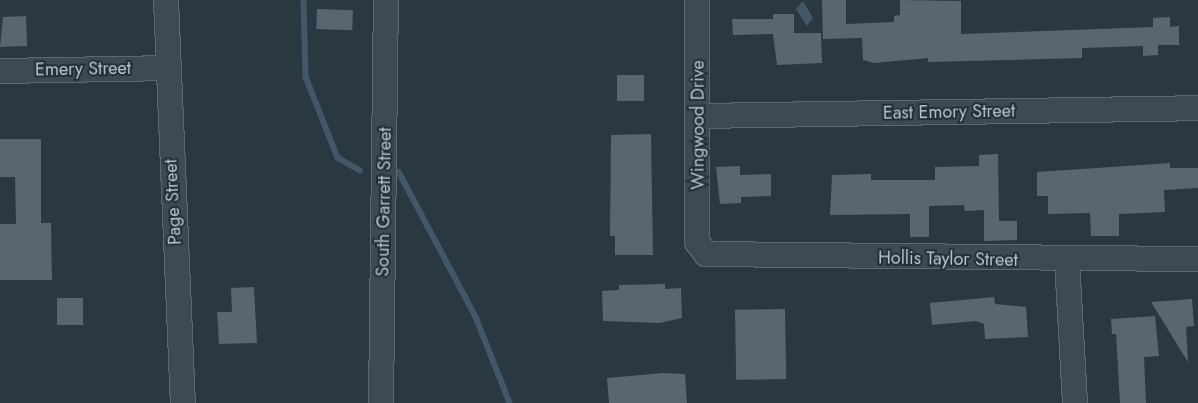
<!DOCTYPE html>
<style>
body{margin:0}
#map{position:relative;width:1198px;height:403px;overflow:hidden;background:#2a3841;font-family:Jost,sans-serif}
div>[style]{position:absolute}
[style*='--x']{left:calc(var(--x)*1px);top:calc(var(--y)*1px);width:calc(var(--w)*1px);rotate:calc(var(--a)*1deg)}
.water>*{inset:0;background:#425868}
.stream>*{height:5.5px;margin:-2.75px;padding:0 2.75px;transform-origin:2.75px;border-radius:2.75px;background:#425868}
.building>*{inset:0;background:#596671;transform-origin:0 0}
.roads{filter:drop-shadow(1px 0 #5c676f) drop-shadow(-1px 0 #5c676f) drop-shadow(0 1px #5c676f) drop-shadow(0 -1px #5c676f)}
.minor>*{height:24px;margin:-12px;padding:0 12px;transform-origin:12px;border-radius:12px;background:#3e4951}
span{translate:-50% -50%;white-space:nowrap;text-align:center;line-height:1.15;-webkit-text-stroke:4px #232e37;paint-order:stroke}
.street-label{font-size:18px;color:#bbc4cb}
</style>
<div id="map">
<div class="water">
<i style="clip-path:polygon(803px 1px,813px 18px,807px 26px,796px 9px)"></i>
</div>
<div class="stream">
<i style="--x:304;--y:0;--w:77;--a:88.5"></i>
<i style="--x:306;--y:77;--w:87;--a:68.4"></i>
<i style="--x:338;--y:158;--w:25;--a:29"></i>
<i style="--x:399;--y:172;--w:164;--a:62"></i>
<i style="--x:476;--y:317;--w:92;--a:68.4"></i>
</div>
<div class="building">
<i style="clip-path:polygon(822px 0,846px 0,846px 24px,894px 22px,894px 16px,900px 15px,900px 0,961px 1px,961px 34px,1153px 27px,1153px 18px,1170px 17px,1170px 27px,1179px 26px,1179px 45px,1158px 45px,1158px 55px,1143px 56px,1143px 46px,1082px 48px,1082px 58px,928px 62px,928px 58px,874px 63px,863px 60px,862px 38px,823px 39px)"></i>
<i style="left:317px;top:9px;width:36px;height:20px;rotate:2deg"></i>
<i style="clip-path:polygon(773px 14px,794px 14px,794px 33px,821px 33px,822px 63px,777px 65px,773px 34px,733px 35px,732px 19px,773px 19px)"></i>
<i style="clip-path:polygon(26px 16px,27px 46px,0 47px,3px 17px)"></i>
<i style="left:617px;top:75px;width:27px;height:26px"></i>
<i style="clip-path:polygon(651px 134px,653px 255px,615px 255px,615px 236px,610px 236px,611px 135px)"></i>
<i style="clip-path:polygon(0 139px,41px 139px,41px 223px,51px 223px,52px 280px,0 280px,0 224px,16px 224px,15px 177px,0 177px)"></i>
<i style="clip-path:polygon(998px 154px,999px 221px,1017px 221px,1017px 240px,984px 241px,984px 210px,965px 211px,964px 205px,929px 206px,929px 237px,910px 237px,910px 214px,830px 215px,832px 175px,871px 174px,871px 180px,935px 180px,935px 167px,979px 166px,979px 155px)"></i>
<i style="clip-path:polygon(1170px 163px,1170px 168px,1198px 168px,1198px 188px,1164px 190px,1165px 212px,1119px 214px,1119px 236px,1091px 236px,1090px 213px,1048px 214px,1048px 196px,1037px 196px,1037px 172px)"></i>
<i style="clip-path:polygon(740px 166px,740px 175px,771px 174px,771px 196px,741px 197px,741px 203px,720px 204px,716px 167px)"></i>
<i style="clip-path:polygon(665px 284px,665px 289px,681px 288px,682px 318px,659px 323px,603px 321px,602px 291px,619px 290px,619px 285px)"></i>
<i style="clip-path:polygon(254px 287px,257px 343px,219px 344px,217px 312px,232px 312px,231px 288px)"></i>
<i style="clip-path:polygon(994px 297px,995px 304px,1026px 307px,1028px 337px,985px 339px,984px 324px,976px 321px,932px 325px,930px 303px)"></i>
<i style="left:57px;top:298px;width:26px;height:27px"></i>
<i style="clip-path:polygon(1192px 299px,1194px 326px,1186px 327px,1188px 362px,1151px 302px)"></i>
<i style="left:785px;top:309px;width:70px;height:50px;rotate:89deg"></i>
<i style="clip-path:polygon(1155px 316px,1159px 356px,1144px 357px,1146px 403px,1120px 403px,1116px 334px,1112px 334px,1111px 319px)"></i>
<i style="clip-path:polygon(663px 373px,685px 374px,687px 403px,609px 403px,607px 378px)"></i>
</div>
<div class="roads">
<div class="minor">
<i style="--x:166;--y:0;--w:403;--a:87.6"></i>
<i style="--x:697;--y:0;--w:242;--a:90"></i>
<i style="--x:697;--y:242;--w:15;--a:53"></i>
<i style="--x:706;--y:254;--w:492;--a:0.6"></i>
<i style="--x:0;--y:71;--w:167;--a:-1"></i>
<i style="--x:699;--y:116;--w:499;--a:-0.9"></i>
<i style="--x:1067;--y:260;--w:143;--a:86.8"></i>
<i style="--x:381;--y:403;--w:403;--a:-89.3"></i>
</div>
</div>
<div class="street-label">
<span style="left:83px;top:69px;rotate:-1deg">Emery Street</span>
<span style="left:949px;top:112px;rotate:-1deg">East Emory Street</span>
<span style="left:698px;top:125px;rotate:-90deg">Wingwood Drive</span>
<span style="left:173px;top:202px;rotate:-93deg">Page Street</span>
<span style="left:384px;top:202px;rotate:-89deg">South Garrett Street</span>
<span style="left:948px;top:259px;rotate:1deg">Hollis Taylor Street</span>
</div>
</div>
